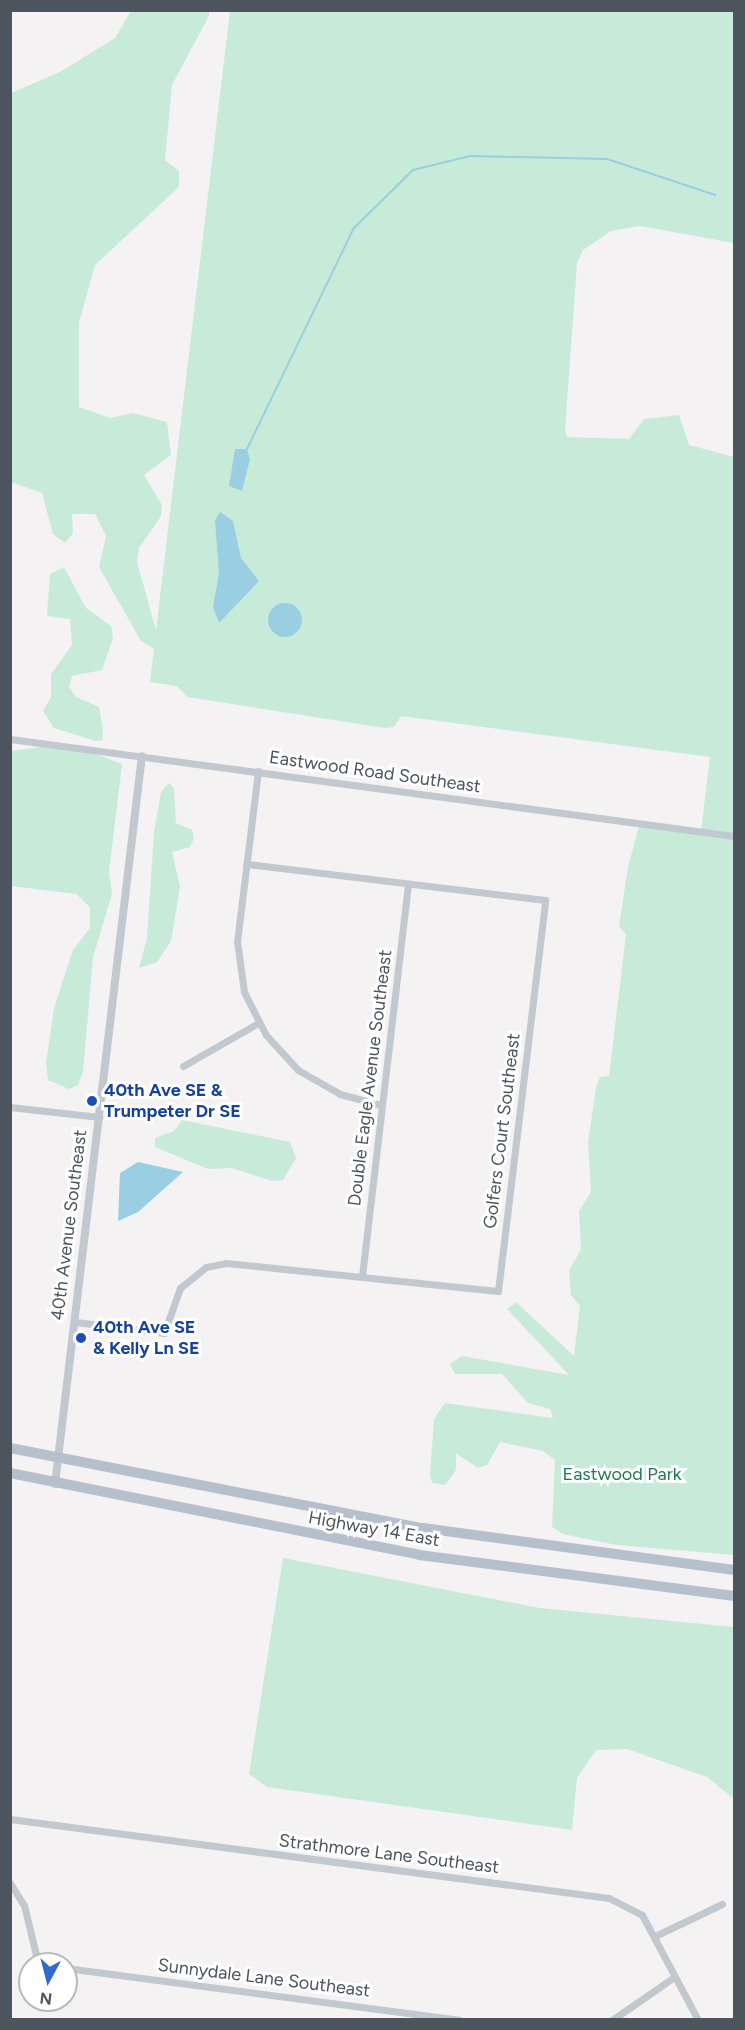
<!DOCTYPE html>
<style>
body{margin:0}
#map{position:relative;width:745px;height:2030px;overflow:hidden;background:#f4f2f2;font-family:Figtree,sans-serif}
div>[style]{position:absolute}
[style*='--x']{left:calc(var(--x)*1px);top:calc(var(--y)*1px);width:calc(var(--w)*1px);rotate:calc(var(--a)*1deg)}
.green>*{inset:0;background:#c7ebd8}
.water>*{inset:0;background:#9acee2}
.round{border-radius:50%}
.stream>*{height:2px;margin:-1px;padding:0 1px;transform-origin:1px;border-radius:1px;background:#9acee2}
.minor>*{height:7px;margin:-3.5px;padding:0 3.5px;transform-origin:3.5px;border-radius:3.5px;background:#c2c8cf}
.tertiary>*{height:8px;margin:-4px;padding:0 4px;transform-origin:4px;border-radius:4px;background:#c2c8cf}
.primary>*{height:10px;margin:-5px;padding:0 5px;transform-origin:5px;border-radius:5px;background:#b6c0cd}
.dots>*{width:16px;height:16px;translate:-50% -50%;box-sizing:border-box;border:3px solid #fff;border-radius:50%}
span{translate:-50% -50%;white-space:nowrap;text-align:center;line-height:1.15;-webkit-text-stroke:6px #fff;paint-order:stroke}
.street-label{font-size:18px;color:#4c545d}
.transit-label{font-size:18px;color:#164399;font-weight:700}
.left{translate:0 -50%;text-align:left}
.park-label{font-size:18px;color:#247754}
.frame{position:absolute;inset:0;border:12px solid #4c545d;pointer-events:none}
.north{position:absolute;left:18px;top:1952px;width:60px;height:60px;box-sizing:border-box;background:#fff;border:2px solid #b7bbbe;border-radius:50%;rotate:187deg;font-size:16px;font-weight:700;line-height:24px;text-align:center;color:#4c545d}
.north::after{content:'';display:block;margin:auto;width:21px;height:27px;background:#326bcf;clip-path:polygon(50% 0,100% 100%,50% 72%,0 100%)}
</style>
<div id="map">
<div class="green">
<i style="clip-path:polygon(131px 11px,209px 11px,209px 16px,172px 85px,165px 160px,179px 171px,179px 187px,95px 265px,79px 323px,79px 407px,110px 418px,133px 413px,167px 422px,171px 455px,144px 475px,162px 505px,161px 516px,139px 548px,137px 562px,156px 630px,230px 11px,734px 11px,734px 243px,640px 226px,611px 231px,583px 250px,577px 263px,565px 430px,567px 437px,629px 439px,644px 419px,679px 415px,689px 445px,734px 457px,734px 1555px,617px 1545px,563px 1534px,552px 1527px,555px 1460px,543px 1451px,500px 1442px,487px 1465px,478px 1468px,456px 1453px,456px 1470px,445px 1485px,432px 1483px,430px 1474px,434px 1419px,445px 1403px,553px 1418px,550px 1409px,528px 1403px,502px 1374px,455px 1374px,450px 1364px,462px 1356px,569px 1375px,507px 1309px,516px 1302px,574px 1356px,580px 1306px,571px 1295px,569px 1270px,581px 1250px,579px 1211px,591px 1192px,588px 1143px,596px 1088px,600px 1077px,609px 1076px,626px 935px,619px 926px,628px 867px,640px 823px,701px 831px,710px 757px,401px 716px,394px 727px,385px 728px,187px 697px,177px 686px,150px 682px,154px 649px,141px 641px,99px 567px,106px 536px,95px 514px,72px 514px,73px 533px,65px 543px,53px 534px,42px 493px,11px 482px,11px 93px,60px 72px,115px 38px)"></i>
<i style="clip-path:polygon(64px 567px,86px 608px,111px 626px,113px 638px,102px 670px,72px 676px,69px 687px,76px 697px,99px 707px,103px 731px,102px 740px,96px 741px,54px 728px,43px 711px,51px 697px,51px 674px,72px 645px,70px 619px,47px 616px,50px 574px)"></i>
<i style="clip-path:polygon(42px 747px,90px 752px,122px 764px,109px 872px,112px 894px,93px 957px,83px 1072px,78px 1085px,69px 1089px,48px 1080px,46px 1063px,54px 1008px,73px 950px,90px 928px,90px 907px,76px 894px,11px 886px,11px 751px)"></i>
<i style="clip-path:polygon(169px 783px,174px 788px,176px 823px,192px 830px,194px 838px,190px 847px,172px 852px,180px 887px,171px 941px,157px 962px,139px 968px,147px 938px,154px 832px,161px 792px)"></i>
<i style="clip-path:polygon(182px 1120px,290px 1142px,296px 1158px,283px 1180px,272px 1181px,232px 1168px,208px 1169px,155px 1147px,155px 1138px,174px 1131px)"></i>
<i style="clip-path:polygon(283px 1558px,540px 1608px,734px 1627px,734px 1799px,707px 1777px,627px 1749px,596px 1750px,577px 1778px,572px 1830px,267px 1787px,249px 1774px)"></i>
</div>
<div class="water">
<i style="clip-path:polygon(235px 449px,247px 449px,250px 459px,242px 491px,229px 486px)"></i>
<i style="clip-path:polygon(220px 512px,233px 521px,241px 558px,259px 581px,219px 623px,213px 607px,219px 573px,215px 520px)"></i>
<i class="round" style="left:268px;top:603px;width:34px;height:34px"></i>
<i style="clip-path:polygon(138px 1162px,183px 1172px,138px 1212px,118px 1221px,120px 1173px)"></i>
</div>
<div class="stream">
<i style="--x:247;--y:449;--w:246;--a:-64.2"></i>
<i style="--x:354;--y:228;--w:83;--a:-44.5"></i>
<i style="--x:413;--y:170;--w:59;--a:-13.8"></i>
<i style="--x:470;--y:156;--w:137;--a:1.3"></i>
<i style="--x:607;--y:159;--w:114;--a:18.4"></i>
</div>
<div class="minor">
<i style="--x:10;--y:739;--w:730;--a:7.63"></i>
<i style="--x:258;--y:771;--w:171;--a:97"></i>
<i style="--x:237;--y:941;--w:51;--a:82.2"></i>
<i style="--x:244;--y:992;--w:48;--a:62.9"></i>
<i style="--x:266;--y:1035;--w:47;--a:47.6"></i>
<i style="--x:298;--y:1070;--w:48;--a:29.7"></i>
<i style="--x:340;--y:1094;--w:42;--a:15"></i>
<i style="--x:183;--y:1066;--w:86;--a:-29.8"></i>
<i style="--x:10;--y:1107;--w:90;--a:6.4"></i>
<i style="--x:362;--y:1276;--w:395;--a:-83.3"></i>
<i style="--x:75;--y:1322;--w:90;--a:7"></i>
<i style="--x:164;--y:1333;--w:48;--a:-70.4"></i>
<i style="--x:180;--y:1288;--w:33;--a:-39"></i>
<i style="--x:206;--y:1267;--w:20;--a:-11"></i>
<i style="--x:226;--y:1263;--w:273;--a:5.9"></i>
<i style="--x:498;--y:1291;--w:394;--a:-83.1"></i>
<i style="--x:545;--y:900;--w:301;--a:-173.1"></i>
<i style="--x:10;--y:1819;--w:604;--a:7.51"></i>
<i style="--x:609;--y:1898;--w:37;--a:27"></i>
<i style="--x:642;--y:1915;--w:119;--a:61.9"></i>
<i style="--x:10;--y:1883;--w:26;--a:58"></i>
<i style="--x:24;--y:1905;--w:51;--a:76.5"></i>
<i style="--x:36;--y:1955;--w:12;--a:48"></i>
<i style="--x:657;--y:1935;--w:72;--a:-25.5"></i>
<i style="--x:66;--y:1968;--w:396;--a:7.5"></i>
<i style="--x:612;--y:2020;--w:75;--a:-34.7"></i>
</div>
<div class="tertiary">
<i style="--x:55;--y:1484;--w:733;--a:-83.19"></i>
</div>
<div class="primary">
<i style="--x:10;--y:1448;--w:421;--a:11"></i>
<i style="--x:423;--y:1528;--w:314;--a:7.7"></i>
<i style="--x:10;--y:1473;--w:417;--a:11.3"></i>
<i style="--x:419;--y:1555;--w:318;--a:7.4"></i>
</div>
<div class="dots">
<i style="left:92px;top:1101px;background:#1a4fb4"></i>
<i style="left:81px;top:1338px;background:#1a4fb4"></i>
</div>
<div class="street-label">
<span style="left:375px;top:772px;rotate:8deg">Eastwood Road Southeast</span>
<span style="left:370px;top:1078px;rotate:-83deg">Double Eagle Avenue Southeast</span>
<span style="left:502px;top:1131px;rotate:-83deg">Golfers Court Southeast</span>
<span style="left:69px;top:1225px;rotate:-83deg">40th Avenue Southeast</span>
<span style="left:374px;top:1529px;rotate:10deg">Highway 14 East</span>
<span style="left:389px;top:1854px;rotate:7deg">Strathmore Lane Southeast</span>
<span style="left:264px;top:1978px;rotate:7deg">Sunnydale Lane Southeast</span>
</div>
<div class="transit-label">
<span class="left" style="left:104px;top:1101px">40th Ave SE &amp;<br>Trumpeter Dr SE</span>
<span class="left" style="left:93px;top:1338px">40th Ave SE<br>&amp; Kelly Ln SE</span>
</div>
<div class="park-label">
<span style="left:622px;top:1474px">Eastwood Park</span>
</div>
<div class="frame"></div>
<div class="north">N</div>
</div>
